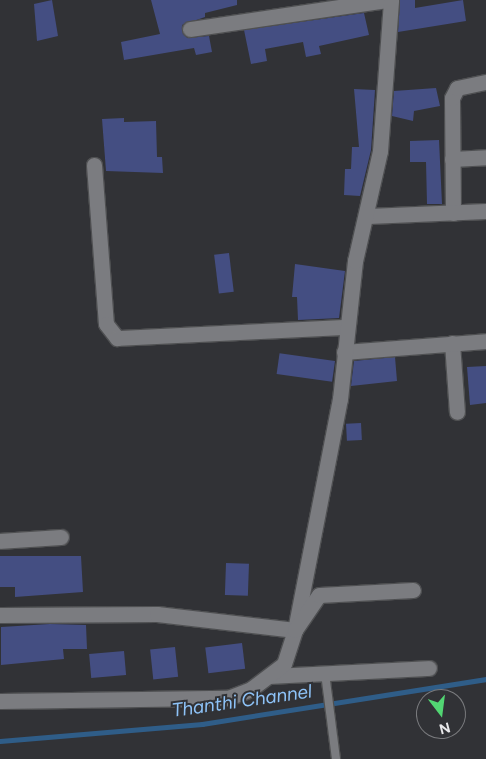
<!DOCTYPE html>
<style>
body{margin:0}
#map{position:relative;width:486px;height:759px;overflow:hidden;background:#313236;font-family:Figtree,sans-serif}
div>[style]{position:absolute}
[style*='--x']{left:calc(var(--x)*1px);top:calc(var(--y)*1px);width:calc(var(--w)*1px);rotate:calc(var(--a)*1deg)}
.stream>*{height:5px;margin:-2.5px;padding:0 2.5px;transform-origin:2.5px;border-radius:2.5px;background:#2f5d88}
.building>*{inset:0;background:#444e82;transform-origin:0 0}
.roads{filter:drop-shadow(1px 0 #4f5052) drop-shadow(-1px 0 #4f5052) drop-shadow(0 1px #4f5052) drop-shadow(0 -1px #4f5052)}
.service>*{height:8px;margin:-4px;padding:0 4px;transform-origin:4px;border-radius:4px;background:#7b7c80}
.minor>*{height:15px;margin:-7.5px;padding:0 7.5px;transform-origin:7.5px;border-radius:7.5px;background:#7b7c80}
span{translate:-50% -50%;white-space:nowrap;text-align:center;line-height:1.15;-webkit-text-stroke:4px #313236;paint-order:stroke}
.water-label{font-size:19px;color:#8ec3f8;font-style:italic}
.north{position:absolute;left:416px;top:689px;width:50px;height:50px;box-sizing:border-box;background:#313236;border:1px solid #7a7b7e;border-radius:50%;rotate:165deg;font-size:14px;font-weight:700;line-height:20px;text-align:center;color:#e8e8ea}
.north::after{content:'';display:block;margin:auto;width:18px;height:22px;background:#52d673;clip-path:polygon(50% 0,100% 100%,50% 72%,0 100%)}
</style>
<div id="map">
<div class="stream">
<i style="--x:0;--y:741;--w:203;--a:-4.8"></i>
<i style="--x:202;--y:724;--w:288;--a:-9"></i>
</div>
<div class="building">
<i style="clip-path:polygon(52px 0,58px 36px,37px 41px,34px 4px)"></i>
<i style="clip-path:polygon(151px 0,237px 0,237px 5px,205px 13px,205px 17px,182px 25px,187px 38px,209px 36px,212px 52px,196px 55px,194px 48px,124px 60px,121px 42px,160px 34px)"></i>
<i style="clip-path:polygon(400px 0,415px 0,415px 8px,463px 0,466px 21px,398px 32px)"></i>
<i style="clip-path:polygon(364px 13px,369px 35px,319px 46px,321px 54px,306px 57px,303px 42px,265px 49px,267px 61px,251px 64px,244px 30px)"></i>
<i style="clip-path:polygon(436px 88px,440px 106px,414px 111px,413px 121px,392px 116px,394px 91px)"></i>
<i style="clip-path:polygon(354px 89px,375px 90px,371px 150px,360px 196px,344px 195px,345px 169px,351px 169px,352px 147px,359px 147px)"></i>
<i style="clip-path:polygon(124px 118px,124px 122px,156px 121px,157px 157px,162px 157px,163px 173px,106px 171px,102px 119px)"></i>
<i style="clip-path:polygon(439px 140px,442px 204px,427px 204px,426px 162px,410px 162px,410px 141px)"></i>
<i style="left:229px;top:253px;width:39px;height:15px;rotate:83deg"></i>
<i style="clip-path:polygon(295px 264px,345px 271px,339px 318px,298px 320px,297px 297px,292px 297px)"></i>
<i style="clip-path:polygon(395px 357px,397px 381px,351px 386px,354px 361px)"></i>
<i style="left:335px;top:361px;width:21px;height:56px;rotate:98deg"></i>
<i style="clip-path:polygon(486px 366px,486px 403px,470px 405px,467px 367px)"></i>
<i style="left:361px;top:423px;width:17px;height:15px;rotate:87deg"></i>
<i style="clip-path:polygon(0 556px,81px 556px,83px 592px,15px 597px,15px 587px,0 587px)"></i>
<i style="left:226px;top:563px;width:23px;height:32px;rotate:2deg"></i>
<i style="clip-path:polygon(50px 624px,86px 625px,87px 649px,63px 649px,64px 659px,1px 665px,1px 627px)"></i>
<i style="left:242px;top:643px;width:26px;height:37px;rotate:83deg"></i>
<i style="left:175px;top:647px;width:30px;height:25px;rotate:84deg"></i>
<i style="left:124px;top:651px;width:24px;height:35px;rotate:85deg"></i>
</div>
<div class="roads">
<div class="service">
<i style="--x:325;--y:673;--w:87;--a:82.7"></i>
</div>
<div class="minor">
<i style="--x:190;--y:29;--w:198;--a:-8.4"></i>
<i style="--x:452;--y:159;--w:34;--a:-3"></i>
<i style="--x:94;--y:165;--w:159;--a:85.7"></i>
<i style="--x:106;--y:324;--w:18;--a:52"></i>
<i style="--x:117;--y:338;--w:229;--a:-2.8"></i>
<i style="--x:453;--y:213;--w:115;--a:-90.5"></i>
<i style="--x:452;--y:98;--w:11;--a:-63"></i>
<i style="--x:457;--y:88;--w:30;--a:-12"></i>
<i style="--x:368;--y:216;--w:118;--a:-2.4"></i>
<i style="--x:452;--y:343;--w:69;--a:85.9"></i>
<i style="--x:344;--y:352;--w:142;--a:-4.4"></i>
<i style="--x:0;--y:541;--w:61;--a:-3.8"></i>
<i style="--x:0;--y:615;--w:157;--a:-0.4"></i>
<i style="--x:157;--y:614;--w:139;--a:6.6"></i>
<i style="--x:295;--y:630;--w:235;--a:-79"></i>
<i style="--x:340;--y:399;--w:139;--a:-83.8"></i>
<i style="--x:355;--y:261;--w:113;--a:-77.2"></i>
<i style="--x:380;--y:151;--w:151;--a:-85.8"></i>
<i style="--x:271;--y:676;--w:158;--a:-2.9"></i>
<i style="--x:0;--y:701;--w:228;--a:-0.8"></i>
<i style="--x:228;--y:698;--w:25;--a:-21"></i>
<i style="--x:251;--y:689;--w:41;--a:-37.1"></i>
<i style="--x:284;--y:664;--w:36;--a:-72"></i>
<i style="--x:295;--y:630;--w:42;--a:-55.6"></i>
<i style="--x:319;--y:595;--w:94;--a:-3"></i>
</div>
</div>
<div class="water-label">
<span style="left:242px;top:701px;rotate:-8deg">Thanthi Channel</span>
</div>
<div class="north">N</div>
</div>
